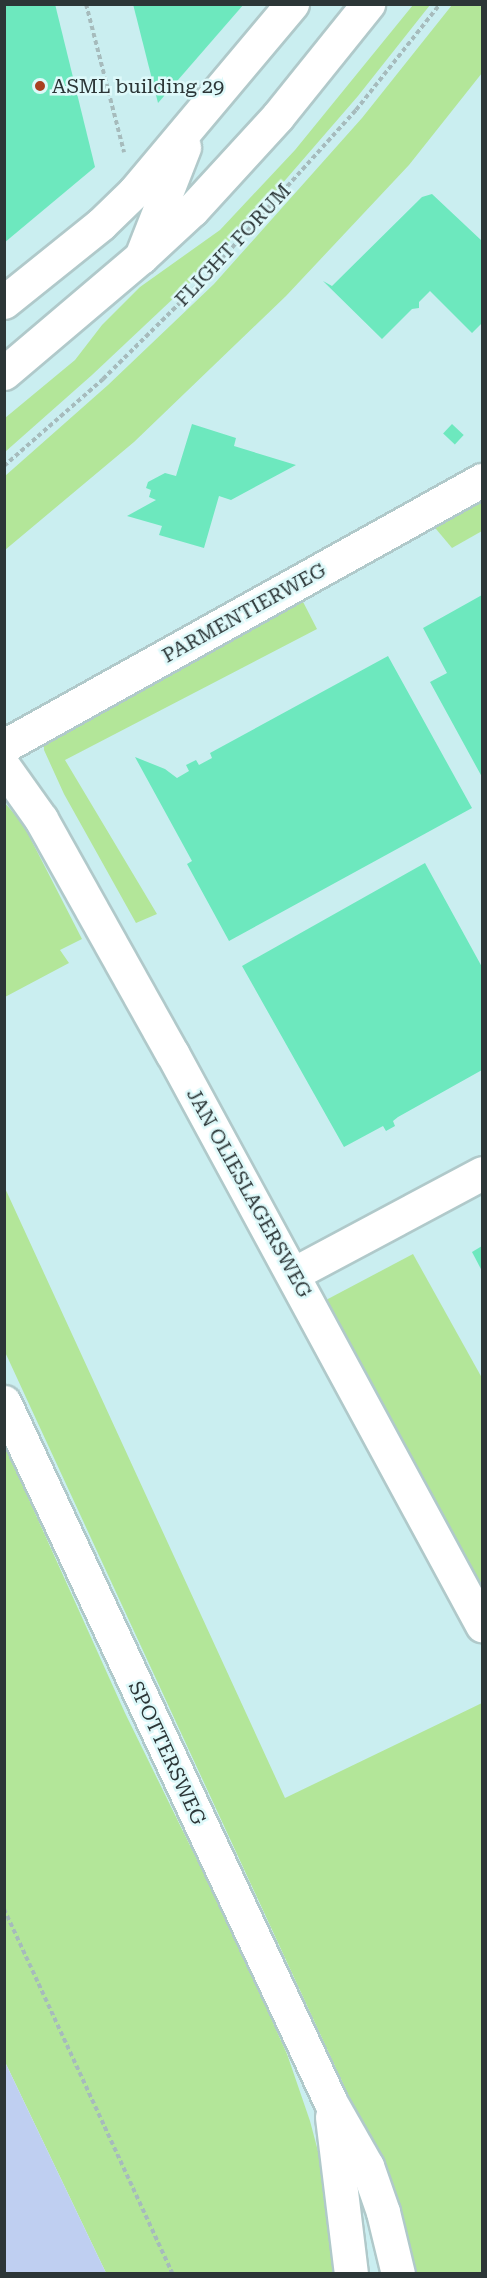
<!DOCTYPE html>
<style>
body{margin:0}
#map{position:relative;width:487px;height:2278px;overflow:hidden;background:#def9fa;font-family:"Roboto Serif",serif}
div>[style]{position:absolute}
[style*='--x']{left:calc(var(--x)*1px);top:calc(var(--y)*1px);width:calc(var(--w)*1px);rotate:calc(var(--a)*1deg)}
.built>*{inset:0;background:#caeef0}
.green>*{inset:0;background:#b3e699}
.water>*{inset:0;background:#bfcff1}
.building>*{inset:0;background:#6de8be;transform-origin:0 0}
.path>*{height:4px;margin-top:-2px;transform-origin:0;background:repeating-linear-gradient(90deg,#a6bbbc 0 4.5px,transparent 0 7.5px)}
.roads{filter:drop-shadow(2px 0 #b0c9ca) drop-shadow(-2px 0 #b0c9ca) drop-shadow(0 2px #b0c9ca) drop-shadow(0 -2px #b0c9ca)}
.minor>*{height:33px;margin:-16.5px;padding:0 16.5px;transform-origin:16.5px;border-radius:16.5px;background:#fff}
.secondary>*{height:33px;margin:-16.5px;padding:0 16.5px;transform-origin:16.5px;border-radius:16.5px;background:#fff}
.dots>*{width:16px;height:16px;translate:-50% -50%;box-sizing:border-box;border:3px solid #def9fa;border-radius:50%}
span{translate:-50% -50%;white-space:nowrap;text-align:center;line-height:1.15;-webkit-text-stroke:5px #def9fa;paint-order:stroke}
.poi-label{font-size:20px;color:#2c3637}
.left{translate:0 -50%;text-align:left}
.street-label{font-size:20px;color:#2c3637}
.frame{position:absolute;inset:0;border:6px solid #2c3637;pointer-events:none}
</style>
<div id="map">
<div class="built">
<i style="clip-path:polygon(4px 5px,482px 5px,482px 2273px,252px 2273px,5px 1731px)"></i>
</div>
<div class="green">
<i style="clip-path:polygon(413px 5px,430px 5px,358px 96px,268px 200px,194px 279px,92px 375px,5px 452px,5px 418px,75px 360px,102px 325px,140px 287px,220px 230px,295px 150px)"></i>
<i style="clip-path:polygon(452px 5px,482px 5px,482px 73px,409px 165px,286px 296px,134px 442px,5px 550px,5px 476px,108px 385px,214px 284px,362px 118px)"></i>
<i style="clip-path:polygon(482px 494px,482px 531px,452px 548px,431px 523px)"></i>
<i style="clip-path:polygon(299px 594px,317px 629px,65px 760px,157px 914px,136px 923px,64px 794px,44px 750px,44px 737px)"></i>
<i style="clip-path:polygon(5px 803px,23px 824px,82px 939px,60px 950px,69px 963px,5px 997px)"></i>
<i style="clip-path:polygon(4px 1186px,285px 1798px,482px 1703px,482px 2273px,409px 2273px,371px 2144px,5px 1352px)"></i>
<i style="clip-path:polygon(413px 1254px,482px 1378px,482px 1593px,326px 1300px)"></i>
<i style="clip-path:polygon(4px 1444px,125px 1713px,230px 1927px,287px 2054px,310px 2121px,323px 2170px,336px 2273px,106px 2273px,5px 2062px)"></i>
</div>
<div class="water">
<i style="clip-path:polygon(4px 2062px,5px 2062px,106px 2273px,5px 2273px)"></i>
</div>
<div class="building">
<i style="clip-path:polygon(10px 4px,55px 4px,95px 167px,4px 243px,4px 6px)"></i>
<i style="clip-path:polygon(133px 4px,244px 4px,158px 103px)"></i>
<i style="clip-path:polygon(432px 194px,482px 241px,482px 323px,472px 333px,430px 291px,419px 302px,419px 308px,412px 309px,382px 339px,323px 281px,332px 286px,422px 197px)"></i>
<i style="clip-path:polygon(192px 424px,236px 438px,234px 446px,296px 465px,231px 500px,219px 496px,204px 548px,159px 535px,162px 526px,127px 516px,156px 500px,149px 497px,151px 490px,146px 488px,148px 482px,165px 473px,176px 476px)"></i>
<i style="left:452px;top:424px;width:16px;height:13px;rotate:43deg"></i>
<i style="clip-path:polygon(482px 595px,482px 777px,430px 682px,447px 673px,423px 628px)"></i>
<i style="clip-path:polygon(388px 656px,472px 808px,229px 941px,187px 864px,192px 861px,135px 757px,165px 769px,177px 778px,189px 771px,186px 765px,196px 760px,199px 765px,212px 758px,210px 753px)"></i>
<i style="clip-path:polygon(425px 863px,482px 967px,482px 1070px,398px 1117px,393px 1121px,395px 1126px,386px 1131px,383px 1126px,344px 1147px,242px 966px)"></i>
<i style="clip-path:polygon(482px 1246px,482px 1271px,472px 1252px)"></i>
</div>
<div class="path">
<i style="--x:86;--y:4;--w:153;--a:75.6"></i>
<i style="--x:4;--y:466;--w:132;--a:-41.3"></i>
<i style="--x:103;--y:379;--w:139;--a:-44.7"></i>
<i style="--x:202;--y:281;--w:230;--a:-48"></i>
<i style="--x:356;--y:110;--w:135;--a:-51.6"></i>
<i style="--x:4;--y:1909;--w:402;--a:65.2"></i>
</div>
<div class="roads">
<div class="minor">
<i style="--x:141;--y:257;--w:118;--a:-68.6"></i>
<i style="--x:4;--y:302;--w:124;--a:-38.8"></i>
<i style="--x:101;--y:224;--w:46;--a:-44.1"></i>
<i style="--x:134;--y:192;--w:246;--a:-50"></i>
<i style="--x:4;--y:746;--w:547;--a:-29.1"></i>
<i style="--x:4;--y:767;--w:64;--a:54.6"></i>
<i style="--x:41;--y:819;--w:268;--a:60.8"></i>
<i style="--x:172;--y:1053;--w:651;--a:61.54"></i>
<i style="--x:293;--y:1274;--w:214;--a:-28.1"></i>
</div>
<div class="secondary">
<i style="--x:4;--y:373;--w:180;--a:-40.3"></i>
<i style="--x:141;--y:257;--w:69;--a:-42.7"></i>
<i style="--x:192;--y:210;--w:127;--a:-47.5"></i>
<i style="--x:278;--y:116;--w:144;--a:-51.2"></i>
<i style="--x:4;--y:1402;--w:774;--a:64.99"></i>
<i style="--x:331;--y:2103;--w:73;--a:60.3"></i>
<i style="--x:367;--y:2166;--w:49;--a:70.8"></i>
<i style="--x:383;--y:2212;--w:64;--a:76.4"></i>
<i style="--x:332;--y:2117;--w:158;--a:83.1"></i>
</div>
</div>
<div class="dots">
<i style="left:40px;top:86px;background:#a94121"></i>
</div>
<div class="poi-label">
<span class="left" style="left:52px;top:86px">ASML building 29</span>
</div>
<div class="street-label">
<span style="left:233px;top:245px;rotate:-47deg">FLIGHT FORUM</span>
<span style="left:244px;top:613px;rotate:-29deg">PARMENTIERWEG</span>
<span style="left:249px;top:1193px;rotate:61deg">JAN OLIESLAGERSWEG</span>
<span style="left:167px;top:1753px;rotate:65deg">SPOTTERSWEG</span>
</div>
<div class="frame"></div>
</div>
